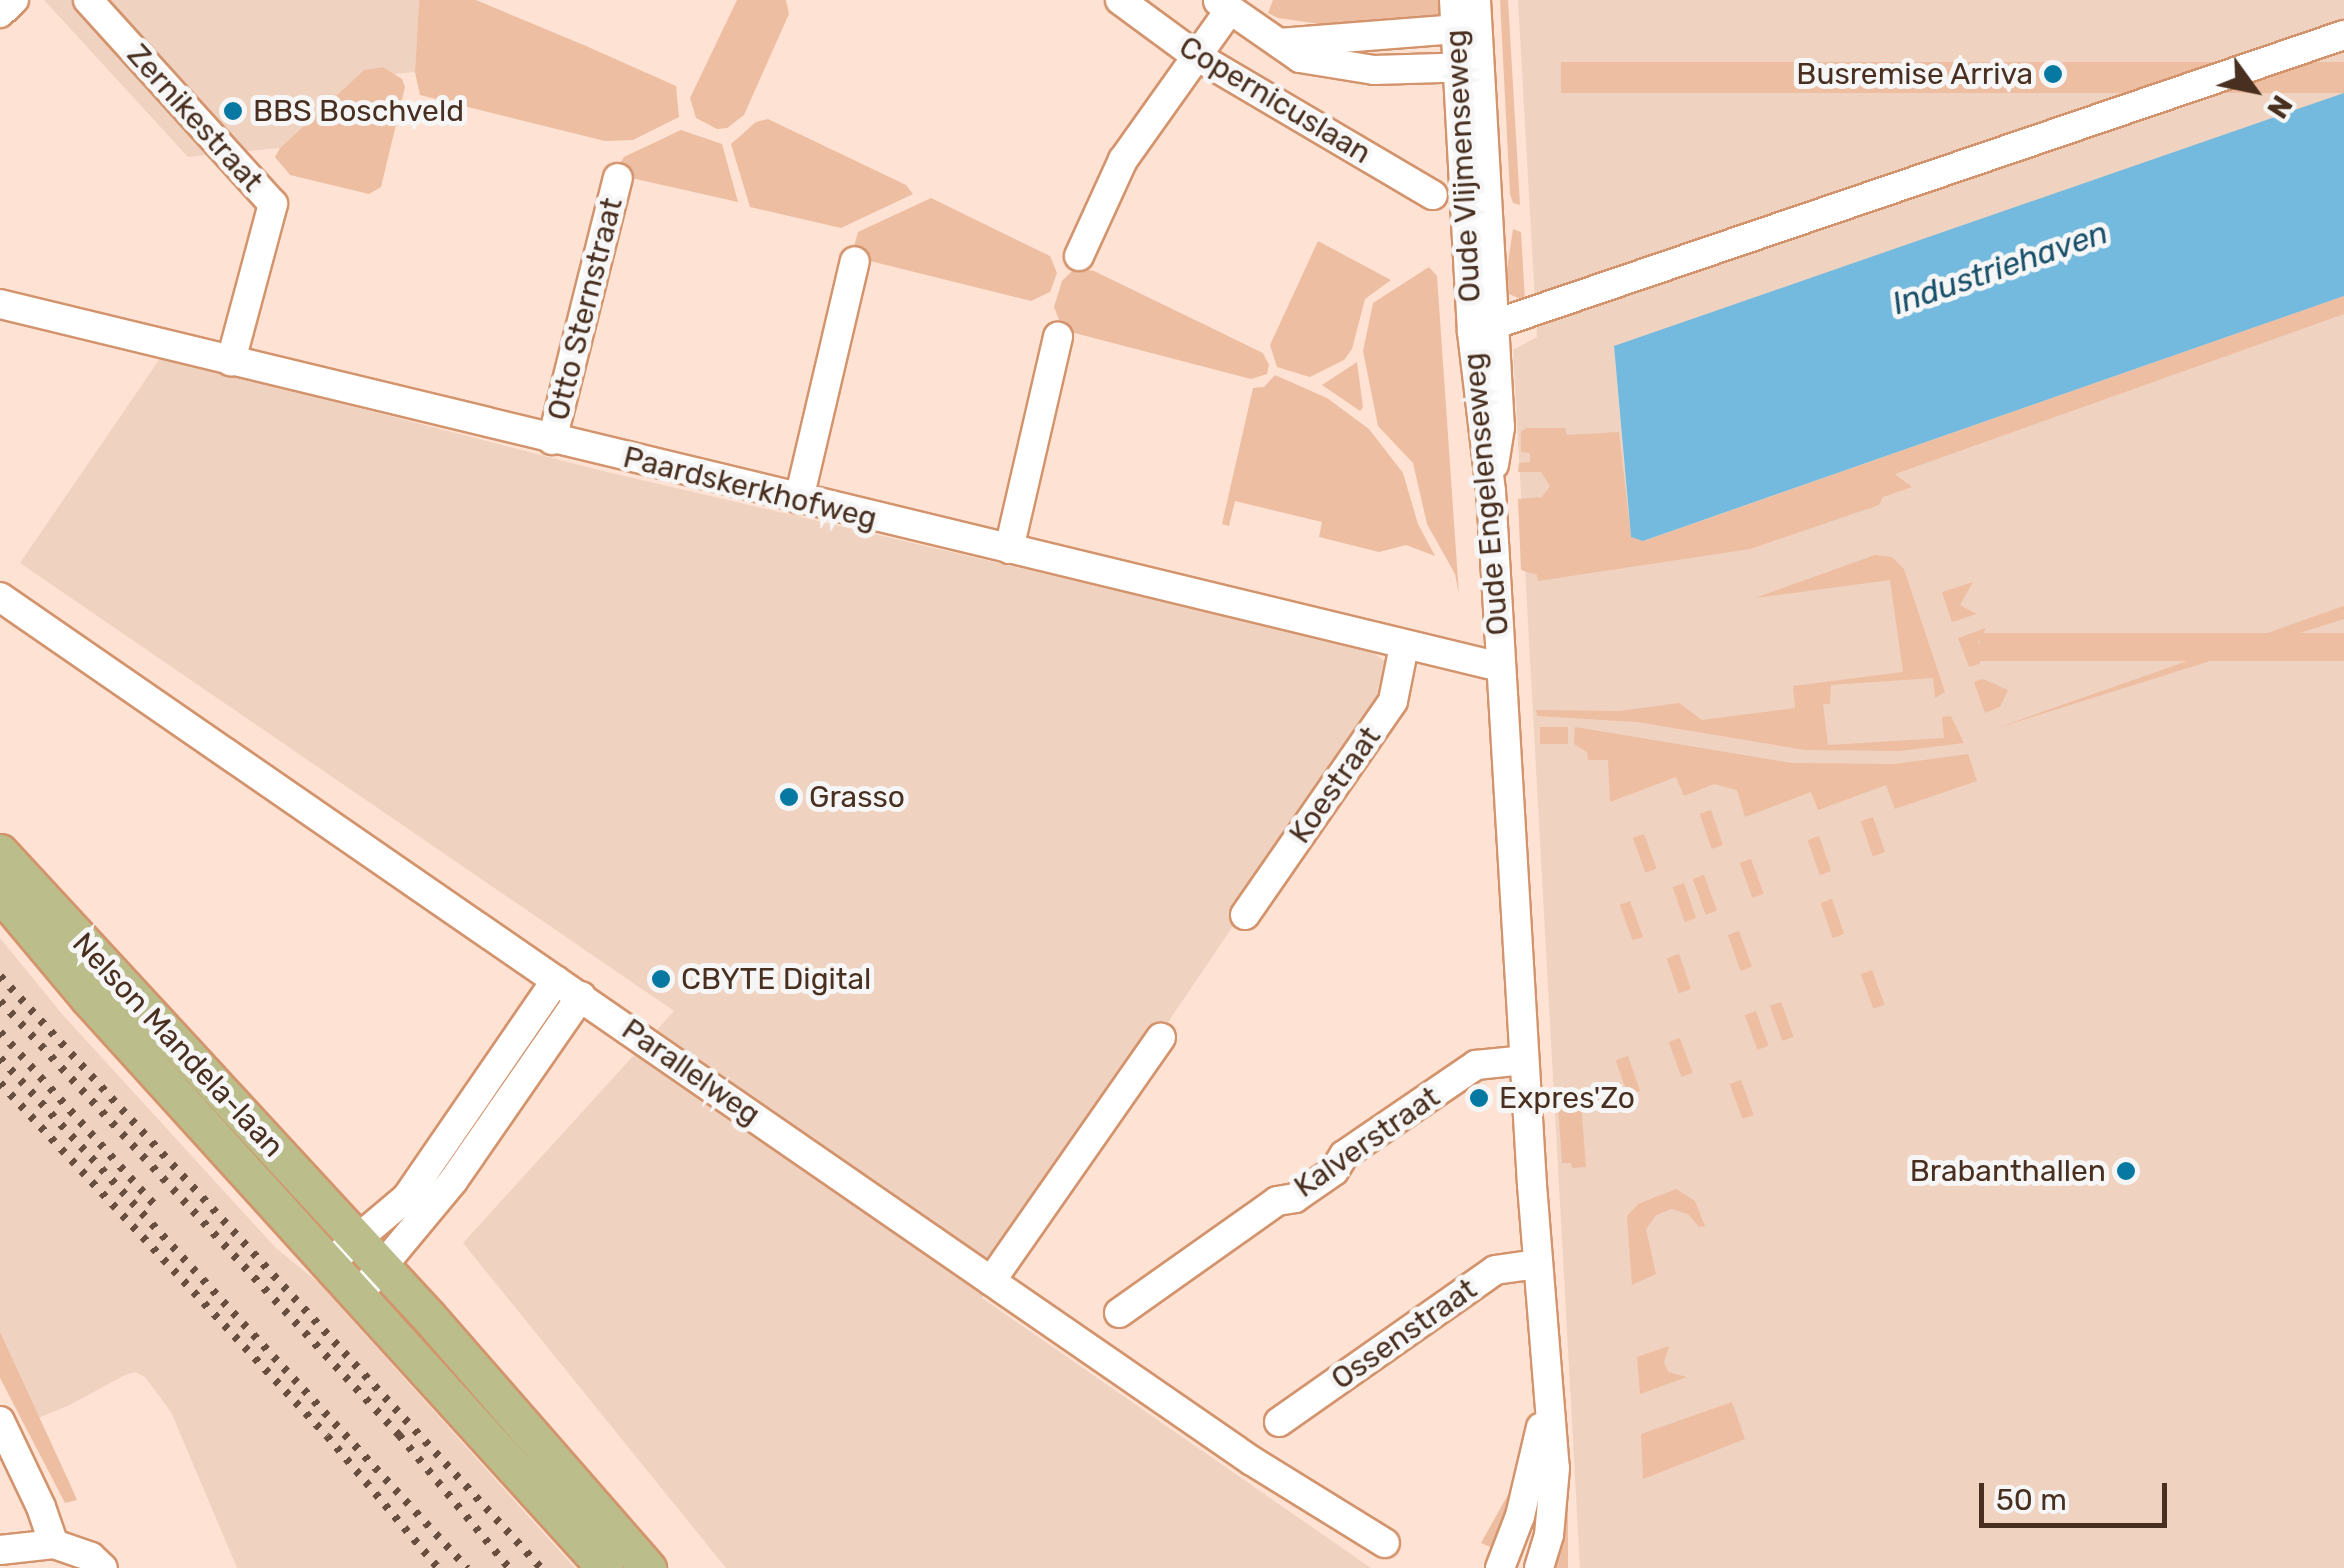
<!DOCTYPE html>
<style>
body{margin:0}
#map{position:relative;width:2344px;height:1568px;overflow:hidden;background:#fee2d3;font-family:Rubik,sans-serif}
div>[style]{position:absolute}
[style*='--x']{left:calc(var(--x)*1px);top:calc(var(--y)*1px);width:calc(var(--w)*1px);rotate:calc(var(--a)*1deg)}
.built>*{inset:0;background:#f0d2c0}
.green>*{inset:0;background:#edbea2;transform-origin:0 0}
.water>*{inset:0;background:#73bade}
.roads{filter:drop-shadow(2px 0 #d3946d) drop-shadow(-2px 0 #d3946d) drop-shadow(0 2px #d3946d) drop-shadow(0 -2px #d3946d)}
.minor>*{height:28px;margin:-14px;padding:0 14px;transform-origin:14px;border-radius:14px;background:#fff}
.major>*{height:35px;margin:-17.5px;padding:0 17.5px;transform-origin:17.5px;border-radius:17.5px;background:#bbbe8a}
.rail>*{height:8px;margin-top:-4px;transform-origin:0;background:repeating-linear-gradient(90deg,#684e3e 0 5px,transparent 0 15px)}
.dots>*{width:28px;height:28px;translate:-50% -50%;box-sizing:border-box;border:5px solid #f6f6f6;border-radius:50%}
span{translate:-50% -50%;white-space:nowrap;text-align:center;line-height:1.15;-webkit-text-stroke:10px #f6f6f6;paint-order:stroke}
.poi-label{font-size:30px;color:#492f1f}
.right{translate:-100% -50%;text-align:right}
.left{translate:0 -50%;text-align:left}
.street-label{font-size:30px;color:#492f1f}
.water-label{font-size:32px;color:#19516b;font-style:italic}
.north{position:absolute;left:2204px;top:40px;width:100px;height:100px;-webkit-text-stroke:8px #f6f6f6;paint-order:stroke;rotate:123deg;font-size:28px;font-weight:700;line-height:40px;text-align:center;color:#492f1f}
.north::after{content:'';display:block;margin:auto;width:35px;height:45px;background:#492f1f;clip-path:polygon(50% 0,100% 100%,50% 72%,0 100%)}
.scale{position:absolute;left:1979px;top:1483px;width:188px;height:45px;box-sizing:border-box;border:5px solid #492f1f;border-top:0;padding-left:12px;font-size:30px;line-height:35px;white-space:nowrap;color:#492f1f;-webkit-text-stroke:8px #f6f6f6;paint-order:stroke}
</style>
<div id="map">
<div class="built">
<i style="clip-path:polygon(44px 0,419px 0,415px 72px,394px 74px,383px 67px,364px 70px,280px 148px,188px 157px)"></i>
<i style="clip-path:polygon(1518px 0,2344px 0,2344px 95px,1614px 347px,1631px 537px,1643px 541px,2344px 296px,2344px 1568px,1580px 1568px,1513px 350px,1537px 337px)"></i>
<i style="clip-path:polygon(161px 357px,599px 470px,1368px 649px,1390px 665px,1376px 714px,982px 1298px,1371px 1568px,726px 1568px,463px 1243px,674px 1011px,20px 563px)"></i>
<i style="clip-path:polygon(0 938px,62px 1014px,276px 1248px,319px 1283px,575px 1568px,237px 1568px,171px 1412px,145px 1377px,135px 1372px,123px 1376px,70px 1405px,28px 1422px,0 1366px)"></i>
</div>
<div class="green">
<i style="clip-path:polygon(419px 0,476px 0,586px 46px,676px 86px,679px 117px,633px 140px,605px 141px,420px 95px,415px 72px)"></i>
<i style="clip-path:polygon(737px 0,786px 0,789px 14px,744px 115px,727px 128px,717px 129px,696px 118px,690px 98px)"></i>
<i style="clip-path:polygon(1273px 0,1445px 0,1440px 21px,1347px 28px,1278px 18px,1268px 13px)"></i>
<i style="clip-path:polygon(1500px 0,1508px 0,1520px 205px,1513px 203px,1510px 194px)"></i>
<i style="left:2344px;top:62px;width:31px;height:783px;rotate:90deg"></i>
<i style="clip-path:polygon(383px 67px,402px 79px,405px 87px,381px 187px,369px 194px,290px 175px,275px 157px,280px 148px,364px 70px)"></i>
<i style="clip-path:polygon(768px 119px,906px 185px,913px 194px,841px 228px,750px 207px,731px 144px,756px 122px)"></i>
<i style="clip-path:polygon(681px 130px,722px 144px,738px 202px,627px 177px,618px 166px,624px 157px)"></i>
<i style="clip-path:polygon(931px 198px,1050px 256px,1057px 273px,1050px 292px,1031px 301px,862px 259px,853px 250px,858px 232px)"></i>
<i style="clip-path:polygon(1513px 229px,1521px 232px,1525px 301px,1509px 294px,1507px 269px)"></i>
<i style="clip-path:polygon(1318px 241px,1391px 280px,1365px 299px,1352px 349px,1344px 360px,1310px 377px,1277px 367px,1270px 345px)"></i>
<i style="clip-path:polygon(1429px 267px,1437px 276px,1459px 595px,1455px 574px,1427px 524px,1413px 463px,1378px 426px,1363px 351px,1373px 303px)"></i>
<i style="clip-path:polygon(1075px 268px,1094px 271px,1263px 353px,1269px 365px,1267px 374px,1251px 379px,1063px 330px,1054px 307px,1062px 281px)"></i>
<i style="clip-path:polygon(2344px 296px,2344px 314px,1895px 474px,1912px 487px,1883px 497px,1879px 505px,1750px 549px,1538px 581px,1537px 575px,1521px 570px,1518px 499px,1542px 497px,1550px 486px,1541px 472px,1518px 472px,1519px 463px,1530px 462px,1530px 453px,1521px 452px,1521px 432px,1526px 428px,1565px 428px,1567px 435px,1619px 432px,1631px 537px,1644px 541px)"></i>
<i style="clip-path:polygon(1357px 362px,1363px 407px,1360px 411px,1322px 385px)"></i>
<i style="clip-path:polygon(1275px 375px,1327px 398px,1369px 429px,1403px 473px,1418px 524px,1435px 556px,1406px 545px,1379px 552px,1319px 537px,1322px 522px,1235px 501px,1229px 526px,1222px 524px,1253px 388px,1264px 387px)"></i>
<i style="clip-path:polygon(1875px 555px,1892px 557px,1904px 569px,1945px 692px,1935px 698px,1933px 678px,1831px 685px,1830px 704px,1823px 704px,1828px 745px,1944px 738px,1942px 717px,1951px 716px,1964px 743px,1899px 751px,1805px 750px,1637px 722px,1537px 716px,1536px 710px,1619px 711px,1679px 703px,1702px 720px,1795px 708px,1793px 686px,1903px 672px,1890px 580px,1755px 598px)"></i>
<i style="clip-path:polygon(1973px 582px,1960px 605px,1977px 614px,1952px 622px,1942px 592px)"></i>
<i style="clip-path:polygon(2344px 606px,2344px 619px,1991px 730px)"></i>
<i style="clip-path:polygon(1986px 628px,1978px 643px,1987px 648px,1979px 664px,1969px 667px,1958px 638px)"></i>
<i style="left:2344px;top:633px;width:28px;height:364px;rotate:90deg"></i>
<i style="clip-path:polygon(1983px 679px,2008px 690px,2000px 707px,1985px 713px,1974px 682px)"></i>
<i style="left:1568px;top:727px;width:17px;height:28px;rotate:90deg"></i>
<i style="clip-path:polygon(1575px 727px,1792px 763px,1895px 764px,1968px 754px,1977px 781px,1895px 809px,1886px 785px,1818px 810px,1811px 792px,1745px 817px,1737px 790px,1714px 784px,1684px 796px,1676px 777px,1610px 802px,1608px 760px,1588px 760px,1587px 752px,1574px 744px)"></i>
<i style="left:1711px;top:810px;width:37px;height:12px;rotate:71deg"></i>
<i style="left:1873px;top:817px;width:37px;height:13px;rotate:71deg"></i>
<i style="left:1644px;top:834px;width:37px;height:12px;rotate:70deg"></i>
<i style="left:1819px;top:836px;width:37px;height:12px;rotate:71deg"></i>
<i style="left:1751px;top:859px;width:37px;height:12px;rotate:70deg"></i>
<i style="left:1704px;top:875px;width:38px;height:12px;rotate:70deg"></i>
<i style="left:1684px;top:883px;width:37px;height:12px;rotate:71deg"></i>
<i style="left:1832px;top:899px;width:37px;height:12px;rotate:71deg"></i>
<i style="left:1630px;top:901px;width:38px;height:11px;rotate:70deg"></i>
<i style="left:1739px;top:931px;width:38px;height:12px;rotate:70deg"></i>
<i style="left:1679px;top:954px;width:37px;height:13px;rotate:71deg"></i>
<i style="left:1872px;top:970px;width:37px;height:12px;rotate:70deg"></i>
<i style="left:1781px;top:1002px;width:37px;height:12px;rotate:70deg"></i>
<i style="left:1756px;top:1011px;width:37px;height:12px;rotate:70deg"></i>
<i style="left:1680px;top:1038px;width:37px;height:12px;rotate:70deg"></i>
<i style="left:1628px;top:1056px;width:37px;height:13px;rotate:71deg"></i>
<i style="left:1741px;top:1080px;width:37px;height:12px;rotate:70deg"></i>
<i style="clip-path:polygon(1581px 1103px,1586px 1167px,1572px 1168px,1571px 1163px,1562px 1163px,1558px 1105px)"></i>
<i style="clip-path:polygon(1676px 1189px,1695px 1201px,1705px 1226px,1699px 1227px,1688px 1214px,1672px 1209px,1656px 1215px,1646px 1229px,1656px 1274px,1632px 1285px,1627px 1216px,1638px 1204px)"></i>
<i style="clip-path:polygon(0 1332px,70px 1484px,77px 1500px,65px 1503px,0 1378px)"></i>
<i style="clip-path:polygon(1669px 1346px,1664px 1362px,1668px 1372px,1687px 1377px,1640px 1394px,1637px 1357px)"></i>
<i style="clip-path:polygon(1732px 1402px,1745px 1439px,1643px 1479px,1641px 1434px)"></i>
<i style="clip-path:polygon(1515px 1482px,1499px 1551px,1481px 1543px)"></i>
<i style="clip-path:polygon(1563px 1508px,1568px 1508px,1568px 1568px,1551px 1568px)"></i>
</div>
<div class="water">
<i style="clip-path:polygon(2344px 93px,2344px 296px,1643px 541px,1631px 537px,1614px 346px)"></i>
</div>
<div class="roads">
<div class="minor">
<i style="--x:88;--y:0;--w:275;--a:47.8"></i>
<i style="--x:273;--y:204;--w:163;--a:105"></i>
<i style="--x:1120;--y:0;--w:93;--a:36.3"></i>
<i style="--x:1195;--y:55;--w:276;--a:30.5"></i>
<i style="--x:1454;--y:0;--w:332;--a:86.9"></i>
<i style="--x:1472;--y:332;--w:160;--a:83.2"></i>
<i style="--x:1491;--y:491;--w:695;--a:86.62"></i>
<i style="--x:1532;--y:1185;--w:284;--a:85.4"></i>
<i style="--x:1555;--y:1468;--w:67;--a:95.1"></i>
<i style="--x:1549;--y:1535;--w:34;--a:107"></i>
<i style="--x:1476;--y:0;--w:428;--a:86.8"></i>
<i style="--x:1500;--y:427;--w:38;--a:99"></i>
<i style="--x:1218;--y:1;--w:100;--a:34.8"></i>
<i style="--x:1300;--y:58;--w:75;--a:9.2"></i>
<i style="--x:1374;--y:70;--w:101;--a:-1.7"></i>
<i style="--x:0;--y:13;--w:19;--a:-43"></i>
<i style="--x:1279;--y:43;--w:193;--a:-4.5"></i>
<i style="--x:1079;--y:256;--w:106;--a:-65.4"></i>
<i style="--x:1123;--y:160;--w:183;--a:-54.6"></i>
<i style="--x:0;--y:304;--w:1544;--a:13.6"></i>
<i style="--x:1472;--y:332;--w:921;--a:-18.81"></i>
<i style="--x:552;--y:440;--w:270;--a:-75.9"></i>
<i style="--x:799;--y:499;--w:244;--a:-76.8"></i>
<i style="--x:1009;--y:549;--w:218;--a:-77"></i>
<i style="--x:0;--y:597;--w:1521;--a:34.61"></i>
<i style="--x:1252;--y:1461;--w:156;--a:31.7"></i>
<i style="--x:1245;--y:915;--w:260;--a:-55.3"></i>
<i style="--x:1393;--y:701;--w:56;--a:-78.7"></i>
<i style="--x:342;--y:1252;--w:85;--a:-40.2"></i>
<i style="--x:407;--y:1197;--w:263;--a:-55.5"></i>
<i style="--x:370;--y:1281;--w:130;--a:-50.3"></i>
<i style="--x:453;--y:1181;--w:225;--a:-55.3"></i>
<i style="--x:991;--y:1281;--w:297;--a:-55.1"></i>
<i style="--x:1119;--y:1313;--w:194;--a:-35.3"></i>
<i style="--x:1277;--y:1201;--w:18;--a:-9"></i>
<i style="--x:1295;--y:1198;--w:47;--a:-34.7"></i>
<i style="--x:1334;--y:1171;--w:19;--a:-58"></i>
<i style="--x:1344;--y:1155;--w:160;--a:-34.3"></i>
<i style="--x:1476;--y:1065;--w:48;--a:-5.9"></i>
<i style="--x:0;--y:1421;--w:95;--a:64.5"></i>
<i style="--x:41;--y:1507;--w:39;--a:71"></i>
<i style="--x:1279;--y:1422;--w:264;--a:-35.1"></i>
<i style="--x:1495;--y:1270;--w:42;--a:-8.1"></i>
<i style="--x:0;--y:1550;--w:54;--a:-6.3"></i>
<i style="--x:54;--y:1544;--w:39;--a:19"></i>
<i style="--x:91;--y:1557;--w:16;--a:43"></i>
<i style="--x:1500;--y:1568;--w:56;--a:-69"></i>
<i style="--x:1520;--y:1516;--w:91;--a:-76.7"></i>
</div>
<div class="major">
<i style="--x:0;--y:852;--w:631;--a:47.31"></i>
<i style="--x:428;--y:1316;--w:335;--a:48.9"></i>
<i style="--x:0;--y:893;--w:137;--a:50"></i>
<i style="--x:88;--y:998;--w:770;--a:47.79"></i>
</div>
</div>
<div class="rail">
<i style="--x:0;--y:976;--w:802;--a:47.58"></i>
<i style="--x:0;--y:1001;--w:590;--a:47.41"></i>
<i style="--x:399;--y:1435;--w:173;--a:50.4"></i>
<i style="--x:0;--y:1032;--w:239;--a:48.2"></i>
<i style="--x:0;--y:1058;--w:692;--a:47.52"></i>
<i style="--x:0;--y:1083;--w:481;--a:47.2"></i>
<i style="--x:327;--y:1436;--w:172;--a:49.9"></i>
</div>
<div class="dots">
<i style="left:2053px;top:74px;background:#0678a1"></i>
<i style="left:233px;top:111px;background:#0678a1"></i>
<i style="left:789px;top:797px;background:#0678a1"></i>
<i style="left:661px;top:979px;background:#0678a1"></i>
<i style="left:1479px;top:1098px;background:#0678a1"></i>
<i style="left:2126px;top:1171px;background:#0678a1"></i>
</div>
<div class="poi-label">
<span class="right" style="left:2033px;top:74px">Busremise Arriva</span>
<span class="left" style="left:253px;top:111px">BBS Boschveld</span>
<span class="left" style="left:809px;top:797px">Grasso</span>
<span class="left" style="left:681px;top:979px">CBYTE Digital</span>
<span class="left" style="left:1499px;top:1098px">Expres'Zo</span>
<span class="right" style="left:2106px;top:1171px">Brabanthallen</span>
</div>
<div class="street-label">
<span style="left:1275px;top:100px;rotate:31deg">Copernicuslaan</span>
<span style="left:195px;top:118px;rotate:48deg">Zernikestraat</span>
<span style="left:1463px;top:166px;rotate:-93deg">Oude Vlijmenseweg</span>
<span style="left:585px;top:309px;rotate:-76deg">Otto Sternstraat</span>
<span style="left:750px;top:488px;rotate:14deg">Paardskerkhofweg</span>
<span style="left:1486px;top:494px;rotate:-95deg">Oude Engelenseweg</span>
<span style="left:1335px;top:785px;rotate:-55deg">Koestraat</span>
<span style="left:178px;top:1045px;rotate:47deg">Nelson Mandela-laan</span>
<span style="left:691px;top:1072px;rotate:35deg">Parallelweg</span>
<span style="left:1367px;top:1142px;rotate:-35deg">Kalverstraat</span>
<span style="left:1404px;top:1334px;rotate:-35deg">Ossenstraat</span>
</div>
<div class="water-label">
<span style="left:2000px;top:268px;rotate:-19deg">Industriehaven</span>
</div>
<div class="north">N</div>
<div class="scale">50 m</div>
</div>
